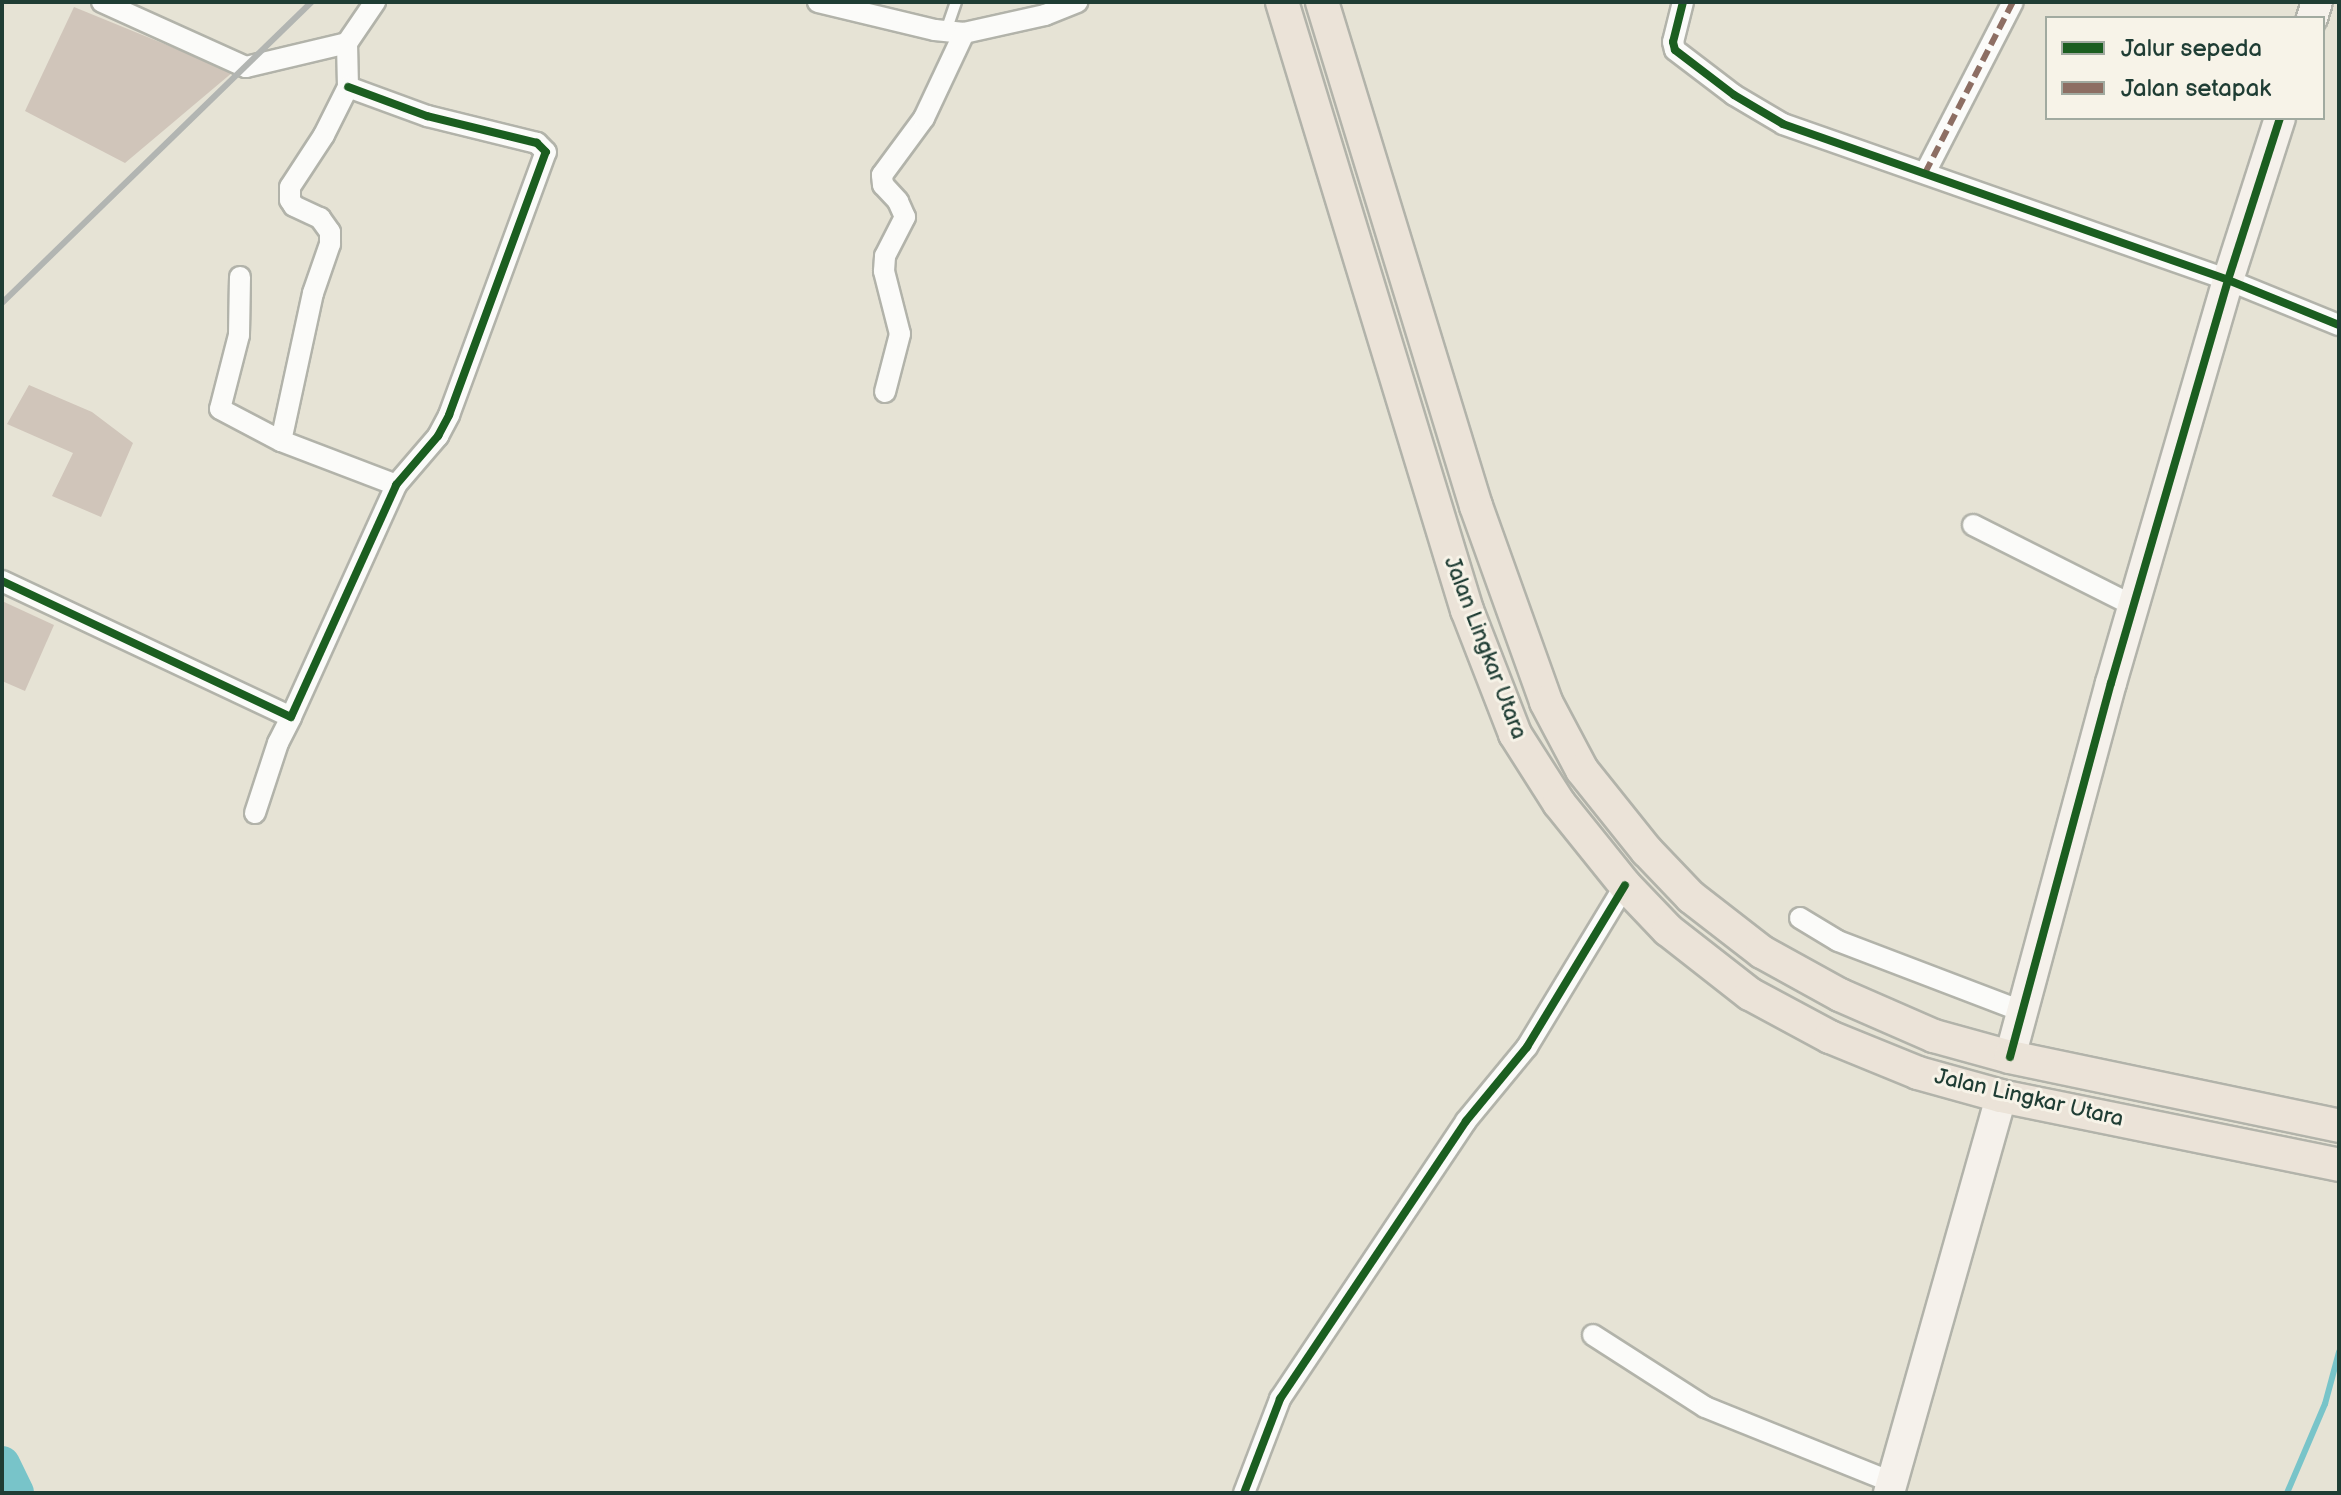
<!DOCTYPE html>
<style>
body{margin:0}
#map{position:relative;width:2341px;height:1495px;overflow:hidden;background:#e6e3d5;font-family:"Balsamiq Sans",sans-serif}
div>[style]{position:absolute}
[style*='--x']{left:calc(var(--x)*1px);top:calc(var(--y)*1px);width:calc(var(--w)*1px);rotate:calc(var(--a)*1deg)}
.stream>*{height:6px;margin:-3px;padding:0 3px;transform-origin:3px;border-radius:3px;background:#78c4c9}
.river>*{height:36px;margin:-18px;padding:0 18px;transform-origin:18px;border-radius:18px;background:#78c4c9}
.building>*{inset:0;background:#d0c5ba}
.roads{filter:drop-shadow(2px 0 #b2b3aa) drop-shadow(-2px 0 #b2b3aa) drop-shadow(0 2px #b2b3aa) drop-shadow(0 -2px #b2b3aa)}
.lane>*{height:10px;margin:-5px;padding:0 5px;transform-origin:5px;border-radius:5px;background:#fbfbf9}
.street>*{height:20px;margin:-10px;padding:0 10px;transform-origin:10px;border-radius:10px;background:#fbfbf9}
.secondary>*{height:30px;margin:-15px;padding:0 15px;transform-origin:15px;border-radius:15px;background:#f5f1eb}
.primary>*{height:32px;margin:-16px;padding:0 16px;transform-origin:16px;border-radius:16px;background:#ebe3d8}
.rail>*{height:6px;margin:-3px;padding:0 3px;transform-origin:3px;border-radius:3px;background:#b2b5b2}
.quiet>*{height:6px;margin-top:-3px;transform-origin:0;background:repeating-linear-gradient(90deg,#8d6e63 0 12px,transparent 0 18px)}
.cycleway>*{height:8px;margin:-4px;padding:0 4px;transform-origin:4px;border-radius:4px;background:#1b5e20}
span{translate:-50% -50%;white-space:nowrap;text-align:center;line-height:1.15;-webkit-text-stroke:6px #f7f3e8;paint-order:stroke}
.street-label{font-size:22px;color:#1f3d34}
.frame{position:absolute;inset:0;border:4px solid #1f3d34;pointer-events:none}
.legend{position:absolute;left:2045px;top:16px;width:280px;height:104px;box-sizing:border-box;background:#f7f3e8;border:2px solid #a1aaa0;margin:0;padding:10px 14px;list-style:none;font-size:24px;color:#1f3d34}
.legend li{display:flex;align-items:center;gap:16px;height:40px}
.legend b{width:40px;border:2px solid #a1aaa0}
</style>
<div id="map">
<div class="stream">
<i style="--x:2287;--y:1493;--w:97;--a:-66.9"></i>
<i style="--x:2325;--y:1404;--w:54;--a:-74.9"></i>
</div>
<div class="river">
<i style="--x:2;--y:1464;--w:32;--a:64"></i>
</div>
<div class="building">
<i style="clip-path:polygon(74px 7px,233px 72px,125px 163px,25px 111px)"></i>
<i style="clip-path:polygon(29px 385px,92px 412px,133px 443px,101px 517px,52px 496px,73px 453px,7px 424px)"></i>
<i style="clip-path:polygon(2px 601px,54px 625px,25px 691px,2px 681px)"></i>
</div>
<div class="roads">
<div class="lane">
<i style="--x:946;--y:31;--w:31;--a:-71"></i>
</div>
<div class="street">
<i style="--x:102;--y:2;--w:158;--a:24.3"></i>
<i style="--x:246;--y:67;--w:104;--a:-13.4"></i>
<i style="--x:347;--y:43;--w:50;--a:-55.7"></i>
<i style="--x:818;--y:2;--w:120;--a:13.5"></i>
<i style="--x:935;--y:30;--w:29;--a:6"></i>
<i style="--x:964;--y:33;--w:83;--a:-12.5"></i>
<i style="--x:1045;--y:15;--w:35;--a:-22"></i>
<i style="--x:1683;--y:2;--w:41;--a:104"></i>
<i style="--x:1673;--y:42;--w:8;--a:76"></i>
<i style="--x:1675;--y:50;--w:74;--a:37.3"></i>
<i style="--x:1734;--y:95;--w:57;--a:30.6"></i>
<i style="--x:1783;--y:124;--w:472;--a:19.3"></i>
<i style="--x:2228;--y:280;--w:120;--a:22.1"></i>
<i style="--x:347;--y:43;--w:44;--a:88.7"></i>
<i style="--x:348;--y:87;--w:54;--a:116.6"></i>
<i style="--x:324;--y:135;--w:62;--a:123.2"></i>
<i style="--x:290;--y:187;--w:13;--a:90"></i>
<i style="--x:290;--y:200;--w:7;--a:56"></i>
<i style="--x:294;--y:206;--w:29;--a:25"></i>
<i style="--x:320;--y:218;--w:17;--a:54"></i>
<i style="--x:330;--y:232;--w:12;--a:90"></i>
<i style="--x:330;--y:244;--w:52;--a:109.1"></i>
<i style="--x:313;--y:293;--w:151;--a:102.2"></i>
<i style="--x:281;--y:441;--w:123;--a:20.9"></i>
<i style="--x:1925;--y:173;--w:192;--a:-62.8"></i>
<i style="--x:240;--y:277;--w:58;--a:91"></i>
<i style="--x:239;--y:335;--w:76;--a:104.4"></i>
<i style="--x:220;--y:409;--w:69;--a:27.7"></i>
<i style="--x:885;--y:392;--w:60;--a:-75.5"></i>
<i style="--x:900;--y:334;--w:65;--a:-104.3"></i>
<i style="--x:884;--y:271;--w:15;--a:-86"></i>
<i style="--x:885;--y:256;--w:44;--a:-62.9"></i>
<i style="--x:905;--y:217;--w:17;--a:-114"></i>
<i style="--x:898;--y:201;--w:22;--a:-133"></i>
<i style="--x:883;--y:185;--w:10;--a:-96"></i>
<i style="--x:882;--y:175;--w:71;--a:-53.6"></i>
<i style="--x:924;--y:118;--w:94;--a:-64.8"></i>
<i style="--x:1973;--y:525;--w:180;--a:26.7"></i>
<i style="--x:2;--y:581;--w:319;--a:25.2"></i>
<i style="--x:291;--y:717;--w:255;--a:-65.6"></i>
<i style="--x:396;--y:485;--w:65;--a:-49.4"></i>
<i style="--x:438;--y:436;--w:24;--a:-62"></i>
<i style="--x:449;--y:415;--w:280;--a:-69.8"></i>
<i style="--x:546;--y:152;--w:13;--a:-135"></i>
<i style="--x:537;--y:143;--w:113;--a:-166.2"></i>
<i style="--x:427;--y:116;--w:84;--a:-159.8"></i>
<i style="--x:255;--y:813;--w:74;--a:-71.8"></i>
<i style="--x:278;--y:743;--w:29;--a:-63"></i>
<i style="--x:1800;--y:918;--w:44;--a:31.2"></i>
<i style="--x:1838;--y:941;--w:196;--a:20.9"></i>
<i style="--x:1593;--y:1335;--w:133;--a:32.7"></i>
<i style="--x:1705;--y:1407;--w:201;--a:21.9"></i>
<i style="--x:1244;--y:1493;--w:101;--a:-69"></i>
<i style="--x:1280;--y:1399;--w:334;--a:-56.2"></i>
<i style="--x:1466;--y:1121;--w:96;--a:-50.5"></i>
<i style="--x:1527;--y:1047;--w:189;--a:-58.8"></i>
</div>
<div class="secondary">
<i style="--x:2312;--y:18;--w:17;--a:-73"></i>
<i style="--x:2010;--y:1057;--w:387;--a:-74.9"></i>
<i style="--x:2111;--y:683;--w:420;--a:-73.8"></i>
<i style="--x:2228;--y:280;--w:170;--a:-72.2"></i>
<i style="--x:1889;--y:1493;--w:412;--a:-74.2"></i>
</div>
<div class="primary">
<i style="--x:1282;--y:2;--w:636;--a:73.08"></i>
<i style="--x:1467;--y:610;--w:133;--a:68.8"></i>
<i style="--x:1515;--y:734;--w:82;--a:57.5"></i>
<i style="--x:1559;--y:803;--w:105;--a:51.2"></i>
<i style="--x:1625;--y:885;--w:62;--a:46.3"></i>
<i style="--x:1668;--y:930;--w:104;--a:38"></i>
<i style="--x:1750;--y:994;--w:91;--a:28.3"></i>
<i style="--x:1830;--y:1037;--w:95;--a:22.2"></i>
<i style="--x:1918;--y:1073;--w:86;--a:15.5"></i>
<i style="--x:2001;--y:1096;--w:345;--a:11.5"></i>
<i style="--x:1322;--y:2;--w:527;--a:73.01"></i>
<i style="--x:1476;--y:506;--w:208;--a:70.3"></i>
<i style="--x:1546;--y:702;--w:77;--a:62.1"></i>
<i style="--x:1582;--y:770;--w:104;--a:51.3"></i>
<i style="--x:1647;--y:851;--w:64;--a:46.3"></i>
<i style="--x:1691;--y:897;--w:90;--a:37.8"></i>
<i style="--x:1762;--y:952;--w:89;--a:28.9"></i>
<i style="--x:1840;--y:995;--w:103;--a:23.6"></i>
<i style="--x:1934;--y:1036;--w:79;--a:15.4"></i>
<i style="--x:2010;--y:1057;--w:336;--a:11.8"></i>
</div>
</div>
<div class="rail">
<i style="--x:2;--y:303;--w:432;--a:-44.2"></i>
</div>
<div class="quiet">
<i style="--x:1925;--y:173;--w:192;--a:-62.8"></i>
</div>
<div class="cycleway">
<i style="--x:1683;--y:2;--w:41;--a:104"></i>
<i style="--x:1673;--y:42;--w:8;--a:76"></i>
<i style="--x:1675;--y:50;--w:74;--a:37.3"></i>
<i style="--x:1734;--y:95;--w:57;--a:30.6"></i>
<i style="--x:1783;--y:124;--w:472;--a:19.3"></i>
<i style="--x:2228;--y:280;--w:120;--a:22.1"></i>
<i style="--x:2;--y:581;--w:319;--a:25.2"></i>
<i style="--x:291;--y:717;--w:255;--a:-65.6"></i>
<i style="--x:396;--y:485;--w:65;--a:-49.4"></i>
<i style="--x:438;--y:436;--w:24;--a:-62"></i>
<i style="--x:449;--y:415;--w:280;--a:-69.8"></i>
<i style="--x:546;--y:152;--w:13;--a:-135"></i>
<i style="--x:537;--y:143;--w:113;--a:-166.2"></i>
<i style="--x:427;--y:116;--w:84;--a:-159.8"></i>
<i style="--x:2010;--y:1057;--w:387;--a:-74.9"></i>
<i style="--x:2111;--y:683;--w:420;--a:-73.8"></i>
<i style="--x:2228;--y:280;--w:170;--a:-72.2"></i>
<i style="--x:1244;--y:1493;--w:101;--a:-69"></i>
<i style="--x:1280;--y:1399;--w:334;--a:-56.2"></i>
<i style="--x:1466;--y:1121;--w:96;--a:-50.5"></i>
<i style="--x:1527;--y:1047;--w:189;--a:-58.8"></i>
</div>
<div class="street-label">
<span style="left:1485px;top:648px;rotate:69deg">Jalan Lingkar Utara</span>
<span style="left:2029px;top:1098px;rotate:13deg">Jalan Lingkar Utara</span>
</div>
<div class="frame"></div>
<ul class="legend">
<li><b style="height:10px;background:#1b5e20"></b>Jalur sepeda</li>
<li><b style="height:10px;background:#8d6e63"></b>Jalan setapak</li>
</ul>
</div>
